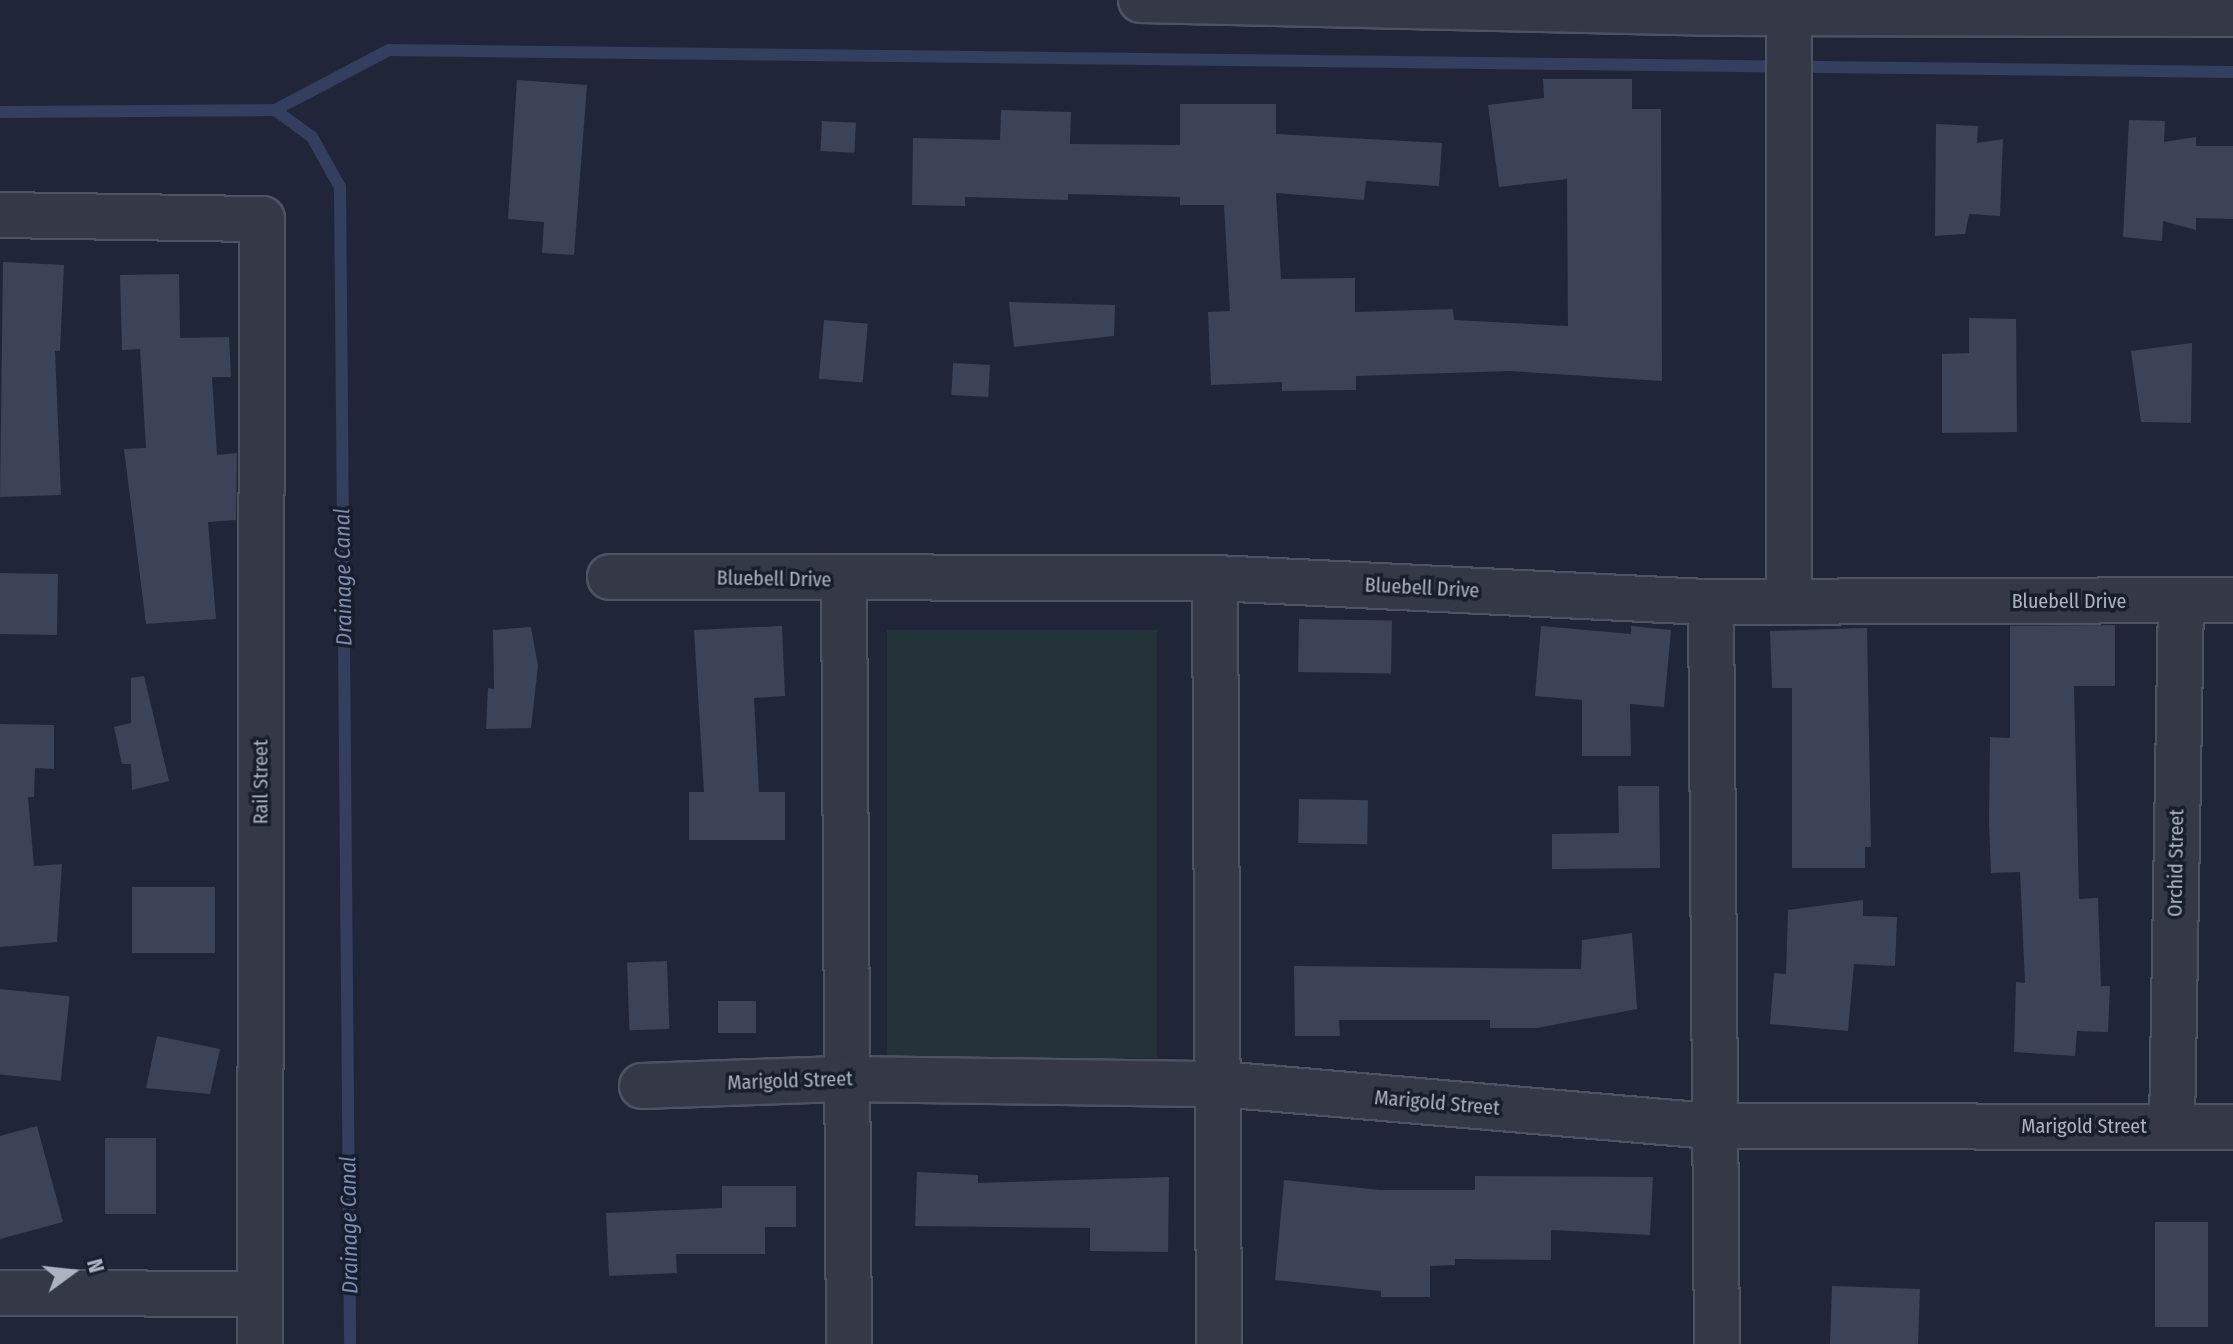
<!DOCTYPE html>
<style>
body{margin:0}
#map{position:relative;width:2233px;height:1344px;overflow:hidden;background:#202637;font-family:"Fira Sans Condensed",sans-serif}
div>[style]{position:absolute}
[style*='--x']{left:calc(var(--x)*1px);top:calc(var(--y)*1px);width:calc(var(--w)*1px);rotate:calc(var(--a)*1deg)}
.green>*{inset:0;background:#233339;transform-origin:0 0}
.stream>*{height:12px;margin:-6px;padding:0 6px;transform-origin:6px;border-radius:6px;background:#343e5e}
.building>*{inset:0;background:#3c4357;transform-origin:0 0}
.roads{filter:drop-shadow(2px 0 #4e5362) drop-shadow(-2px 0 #4e5362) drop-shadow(0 2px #4e5362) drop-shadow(0 -2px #4e5362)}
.street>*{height:44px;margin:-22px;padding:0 22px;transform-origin:22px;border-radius:22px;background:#343847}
span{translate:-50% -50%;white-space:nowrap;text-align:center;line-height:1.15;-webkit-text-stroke:7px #191e2c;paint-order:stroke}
.street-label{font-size:20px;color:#aeb3c4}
.water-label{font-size:22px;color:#7e8bb1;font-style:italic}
.north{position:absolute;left:32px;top:1232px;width:80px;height:80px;-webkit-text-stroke:6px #191e2c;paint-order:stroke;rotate:75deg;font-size:22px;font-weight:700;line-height:32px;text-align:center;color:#aeb3c4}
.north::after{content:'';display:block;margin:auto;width:28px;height:36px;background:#aeb3c4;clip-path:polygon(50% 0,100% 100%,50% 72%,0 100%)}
</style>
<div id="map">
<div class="green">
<i style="left:887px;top:630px;width:270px;height:428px"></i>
</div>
<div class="stream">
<i style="--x:275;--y:110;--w:129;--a:-27.8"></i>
<i style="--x:389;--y:50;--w:1844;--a:0.68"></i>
<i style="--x:0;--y:112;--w:275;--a:-0.4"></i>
<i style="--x:275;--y:110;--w:46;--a:36.1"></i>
<i style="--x:312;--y:137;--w:57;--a:60.8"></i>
<i style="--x:340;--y:187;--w:1157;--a:89.5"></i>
</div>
<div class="building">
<i style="clip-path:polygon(1543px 79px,1632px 79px,1632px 109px,1661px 109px,1662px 381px,1510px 371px,1356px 376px,1356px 390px,1282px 391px,1282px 382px,1211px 385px,1208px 312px,1230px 311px,1224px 205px,1180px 205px,1180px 197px,1068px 194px,1068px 200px,965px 197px,965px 206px,912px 205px,913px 138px,1000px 140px,1001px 110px,1071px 112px,1070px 144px,1180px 145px,1180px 104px,1276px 104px,1276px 134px,1442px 143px,1439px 186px,1366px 181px,1364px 200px,1276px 193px,1281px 279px,1355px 278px,1355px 312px,1453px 309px,1454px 320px,1568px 326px,1567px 179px,1499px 187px,1488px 105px,1544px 98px)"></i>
<i style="clip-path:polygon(517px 80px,587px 85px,574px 255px,542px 253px,544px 222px,508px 219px)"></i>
<i style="clip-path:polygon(2129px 120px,2165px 121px,2164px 142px,2196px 137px,2196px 146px,2233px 146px,2233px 219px,2196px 218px,2196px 230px,2163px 221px,2162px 241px,2123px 237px)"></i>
<i style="left:822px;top:121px;width:34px;height:30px;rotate:3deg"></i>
<i style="clip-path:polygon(1936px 124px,1978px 126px,1977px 143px,2003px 139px,2000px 216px,1969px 214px,1965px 234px,1935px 236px)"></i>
<i style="clip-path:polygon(3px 262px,64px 265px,60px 351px,55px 351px,61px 495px,0 497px)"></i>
<i style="clip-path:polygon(179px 274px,180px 338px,229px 337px,231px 377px,212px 377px,217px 455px,237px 453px,236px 520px,208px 522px,216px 619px,146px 624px,124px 449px,146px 448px,140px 349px,122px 350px,120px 275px)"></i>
<i style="clip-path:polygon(1009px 302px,1115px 305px,1114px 336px,1014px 347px)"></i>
<i style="clip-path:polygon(1969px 318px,2016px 319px,2017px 432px,1942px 433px,1942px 354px,1969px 353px)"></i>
<i style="left:824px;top:320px;width:44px;height:59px;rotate:5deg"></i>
<i style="clip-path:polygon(2192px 343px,2191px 423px,2141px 422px,2131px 351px)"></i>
<i style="left:953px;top:363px;width:37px;height:32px;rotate:3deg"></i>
<i style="left:0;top:573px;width:58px;height:61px;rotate:1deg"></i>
<i style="left:1299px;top:619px;width:93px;height:53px;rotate:1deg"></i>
<i style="clip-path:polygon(2115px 625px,2115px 686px,2074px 686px,2079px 899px,2098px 898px,2101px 986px,2110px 986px,2108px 1032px,2077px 1031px,2075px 1056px,2014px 1052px,2016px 982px,2025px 983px,2020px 872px,1991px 873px,1989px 823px,1990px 737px,2010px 738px,2010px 626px)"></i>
<i style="clip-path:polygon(782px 626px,785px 696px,754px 698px,759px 792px,785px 792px,785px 840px,689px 840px,689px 792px,704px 792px,694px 630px)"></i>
<i style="clip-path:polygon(1541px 626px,1631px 634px,1631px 626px,1671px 630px,1664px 707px,1630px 704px,1631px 756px,1582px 756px,1582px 700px,1535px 696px)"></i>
<i style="clip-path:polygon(531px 627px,538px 666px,531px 728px,486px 729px,488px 688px,494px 689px,493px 630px)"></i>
<i style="clip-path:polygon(1867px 628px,1871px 847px,1865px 847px,1865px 868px,1792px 868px,1792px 688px,1772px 688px,1770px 631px)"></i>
<i style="clip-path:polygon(144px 676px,169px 781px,132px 790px,131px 764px,122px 764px,114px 727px,131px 723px,131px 678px)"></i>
<i style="clip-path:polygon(0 724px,54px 725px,54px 769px,35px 768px,34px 797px,28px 797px,34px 866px,62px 864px,57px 942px,0 947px)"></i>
<i style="clip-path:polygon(1618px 786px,1659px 786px,1660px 868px,1552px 869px,1552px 834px,1619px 833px)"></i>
<i style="left:1299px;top:799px;width:69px;height:44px;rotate:1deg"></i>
<i style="left:132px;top:887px;width:83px;height:66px"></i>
<i style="clip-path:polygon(1863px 900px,1863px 916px,1897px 917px,1895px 966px,1854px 964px,1848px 1031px,1770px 1024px,1774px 973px,1786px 974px,1788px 910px)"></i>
<i style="clip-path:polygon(1632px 933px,1637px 1009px,1537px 1028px,1490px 1028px,1490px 1020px,1339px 1020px,1340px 1036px,1295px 1036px,1294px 966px,1581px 969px,1582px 940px)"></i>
<i style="left:667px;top:961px;width:68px;height:40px;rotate:88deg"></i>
<i style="left:0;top:989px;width:70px;height:85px;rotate:6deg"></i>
<i style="left:718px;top:1001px;width:38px;height:32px"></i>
<i style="clip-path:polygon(157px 1036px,220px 1049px,210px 1094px,146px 1088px)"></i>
<i style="clip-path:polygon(37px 1126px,63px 1222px,0 1239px,0 1136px)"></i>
<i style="left:105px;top:1138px;width:51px;height:76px"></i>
<i style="clip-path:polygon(917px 1172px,978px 1175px,978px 1183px,1169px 1177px,1168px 1252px,1090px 1251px,1090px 1228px,915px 1226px)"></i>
<i style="clip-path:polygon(1475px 1176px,1653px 1177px,1650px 1235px,1551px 1230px,1551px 1260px,1455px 1259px,1455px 1265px,1430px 1266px,1430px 1297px,1381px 1297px,1381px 1291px,1275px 1280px,1284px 1180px,1380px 1190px,1475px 1190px)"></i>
<i style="clip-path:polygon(722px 1186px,796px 1186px,796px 1227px,765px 1227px,765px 1254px,676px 1254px,677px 1273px,609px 1276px,606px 1213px,722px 1208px)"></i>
<i style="left:2155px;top:1222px;width:53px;height:105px"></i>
<i style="left:1832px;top:1286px;width:88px;height:58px;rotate:2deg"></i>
</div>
<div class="roads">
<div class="street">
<i style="--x:1141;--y:0;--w:583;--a:1.28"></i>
<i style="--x:1724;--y:13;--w:509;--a:0.11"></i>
<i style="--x:0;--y:215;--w:262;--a:0.9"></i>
<i style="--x:262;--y:219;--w:1125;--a:90.1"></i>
<i style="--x:610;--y:577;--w:605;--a:0.09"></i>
<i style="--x:1215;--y:578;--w:497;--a:2.8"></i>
<i style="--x:1711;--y:602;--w:522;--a:-0.22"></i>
<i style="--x:1215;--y:578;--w:766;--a:89.7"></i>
<i style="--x:844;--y:580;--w:764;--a:89.63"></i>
<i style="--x:1711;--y:602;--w:742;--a:89.54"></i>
<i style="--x:1789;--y:602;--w:589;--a:-90"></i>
<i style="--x:642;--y:1086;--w:205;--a:-2"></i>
<i style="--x:847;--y:1079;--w:373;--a:0.8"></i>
<i style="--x:1220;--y:1084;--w:496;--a:4.9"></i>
<i style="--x:1714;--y:1126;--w:519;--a:0.11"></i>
<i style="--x:2172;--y:1126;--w:525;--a:-89.02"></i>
<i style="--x:0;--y:1293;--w:259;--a:0.2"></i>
</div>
</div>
<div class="street-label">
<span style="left:774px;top:579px;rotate:1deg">Bluebell Drive</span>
<span style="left:1422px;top:588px;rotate:3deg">Bluebell Drive</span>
<span style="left:2069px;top:601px">Bluebell Drive</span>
<span style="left:261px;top:782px;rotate:-90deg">Rail Street</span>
<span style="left:2176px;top:863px;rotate:-89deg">Orchid Street</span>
<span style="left:790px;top:1081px;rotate:-2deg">Marigold Street</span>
<span style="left:1437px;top:1103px;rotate:5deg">Marigold Street</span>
<span style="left:2084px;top:1126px">Marigold Street</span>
</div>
<div class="water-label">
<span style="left:343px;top:577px;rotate:-91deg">Drainage Canal</span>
<span style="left:349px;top:1225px;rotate:-91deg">Drainage Canal</span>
</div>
<div class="north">N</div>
</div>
